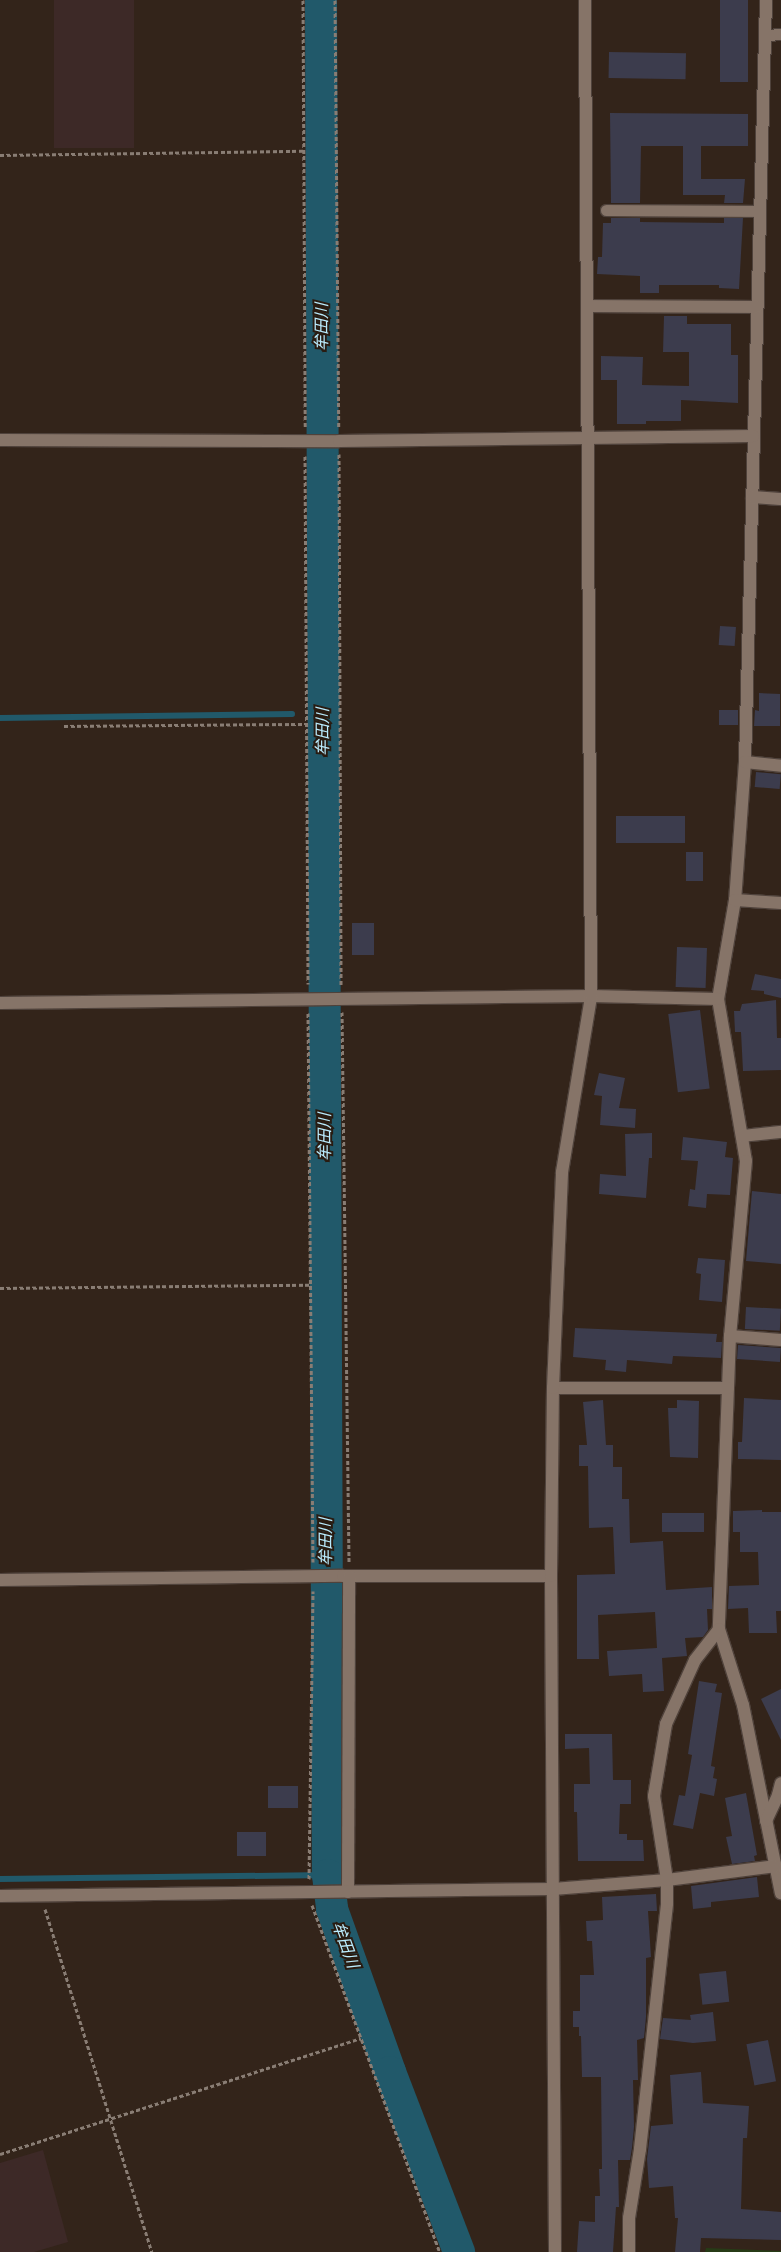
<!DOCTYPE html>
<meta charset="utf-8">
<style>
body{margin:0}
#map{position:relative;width:781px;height:2252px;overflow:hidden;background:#33241a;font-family:Raleway,"Noto Sans JP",sans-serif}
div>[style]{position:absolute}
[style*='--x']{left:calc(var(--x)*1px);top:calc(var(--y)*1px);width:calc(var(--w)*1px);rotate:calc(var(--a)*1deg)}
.commercial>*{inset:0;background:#3d2927;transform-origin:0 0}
.green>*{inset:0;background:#273b17}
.stream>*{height:5.5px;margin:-2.75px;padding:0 2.75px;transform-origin:2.75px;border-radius:2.75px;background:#21596a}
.river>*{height:32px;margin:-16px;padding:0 16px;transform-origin:16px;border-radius:16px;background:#21596a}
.building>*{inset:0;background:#3c3c4d;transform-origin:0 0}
.path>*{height:3px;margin-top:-1.5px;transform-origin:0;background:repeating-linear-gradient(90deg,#897d74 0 4px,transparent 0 6.5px)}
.roads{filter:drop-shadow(1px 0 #4f423b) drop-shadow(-1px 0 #4f423b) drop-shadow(0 1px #4f423b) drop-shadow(0 -1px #4f423b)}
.lane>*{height:11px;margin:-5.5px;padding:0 5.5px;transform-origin:5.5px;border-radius:5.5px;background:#867468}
.street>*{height:12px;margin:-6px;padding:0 6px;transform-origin:6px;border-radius:6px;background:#867468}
span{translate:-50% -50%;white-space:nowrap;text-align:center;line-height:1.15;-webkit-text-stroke:4px #291b11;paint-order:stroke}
.water-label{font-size:16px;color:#baecfe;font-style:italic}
</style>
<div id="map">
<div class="commercial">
<i style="left:54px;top:0;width:80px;height:148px"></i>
<i style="clip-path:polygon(43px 2150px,68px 2242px,34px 2252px,0 2252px,0 2163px)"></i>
</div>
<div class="green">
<i style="clip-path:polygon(706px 2248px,781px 2251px,781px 2252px,705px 2252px)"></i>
</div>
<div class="stream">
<i style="--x:0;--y:718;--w:292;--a:-0.8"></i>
<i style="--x:0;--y:1879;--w:328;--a:-0.7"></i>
</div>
<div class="river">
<i style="--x:321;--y:0;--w:1875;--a:89.79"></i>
<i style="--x:328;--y:1875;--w:34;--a:83"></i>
<i style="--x:332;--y:1909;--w:173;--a:70.4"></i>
<i style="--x:390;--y:2072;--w:193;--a:69"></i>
</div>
<div class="building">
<i style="left:720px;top:0;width:28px;height:82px"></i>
<i style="left:609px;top:52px;width:77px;height:26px;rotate:1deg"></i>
<i style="clip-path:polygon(610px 113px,748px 114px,748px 146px,701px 146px,701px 179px,745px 179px,743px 203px,724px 203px,725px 195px,683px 195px,683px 146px,641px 146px,640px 203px,611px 203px)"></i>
<i style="clip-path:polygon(611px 218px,640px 218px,640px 222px,724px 223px,724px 218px,743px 218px,739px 289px,719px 288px,719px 285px,659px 285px,659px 293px,640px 293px,640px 276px,597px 274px,598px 257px,602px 257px,603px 223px,611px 223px)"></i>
<i style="clip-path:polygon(664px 316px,687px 316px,687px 324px,731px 324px,731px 355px,738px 355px,738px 403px,681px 400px,681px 421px,646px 421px,646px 424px,617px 424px,617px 380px,601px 380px,601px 356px,643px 357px,642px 385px,689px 386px,689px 352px,663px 352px)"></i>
<i style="left:720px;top:626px;width:16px;height:19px;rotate:4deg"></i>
<i style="clip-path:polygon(759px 693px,780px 694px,780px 726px,754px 726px,755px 710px,759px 711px)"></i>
<i style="left:719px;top:710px;width:19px;height:15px"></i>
<i style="left:756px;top:772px;width:25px;height:15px;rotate:5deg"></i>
<i style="left:616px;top:816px;width:69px;height:27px"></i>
<i style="left:686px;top:852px;width:17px;height:29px"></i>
<i style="left:352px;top:923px;width:22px;height:32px"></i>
<i style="left:677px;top:947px;width:30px;height:40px;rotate:2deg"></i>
<i style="clip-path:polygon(755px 974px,781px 979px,781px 998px,764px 994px,764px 991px,751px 990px)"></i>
<i style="clip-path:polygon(776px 1000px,777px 1038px,781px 1038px,781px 1070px,743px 1071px,741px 1032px,735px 1032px,734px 1011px,740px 1011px,742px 1004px)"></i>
<i style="left:700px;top:1010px;width:79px;height:32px;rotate:83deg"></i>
<i style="clip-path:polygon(599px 1073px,625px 1078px,619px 1108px,636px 1109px,635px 1128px,600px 1125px,602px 1096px,594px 1095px)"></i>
<i style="clip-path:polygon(652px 1133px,652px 1158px,649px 1158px,646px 1198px,599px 1194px,600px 1174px,626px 1176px,625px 1134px)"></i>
<i style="clip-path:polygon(683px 1137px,727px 1142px,725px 1157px,733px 1158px,730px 1195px,707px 1194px,706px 1208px,688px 1206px,690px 1189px,695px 1190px,698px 1161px,681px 1160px)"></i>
<i style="clip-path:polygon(752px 1191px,781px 1194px,781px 1264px,746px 1261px)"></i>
<i style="clip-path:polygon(698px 1258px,725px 1260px,722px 1302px,699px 1300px,701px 1274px,696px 1273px)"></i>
<i style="left:746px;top:1307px;width:35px;height:22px;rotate:3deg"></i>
<i style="clip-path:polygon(575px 1328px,717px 1334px,716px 1342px,722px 1342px,721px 1358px,673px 1356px,672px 1364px,627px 1360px,626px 1372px,605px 1370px,606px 1360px,573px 1357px)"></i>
<i style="left:738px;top:1345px;width:43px;height:14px;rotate:4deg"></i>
<i style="clip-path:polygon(744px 1398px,781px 1400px,781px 1460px,738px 1459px,738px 1442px,742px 1442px)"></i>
<i style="clip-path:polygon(603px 1400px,606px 1445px,613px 1445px,613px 1467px,622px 1467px,622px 1499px,629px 1499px,630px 1543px,663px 1541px,666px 1590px,712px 1587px,712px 1609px,707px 1609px,708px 1630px,703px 1637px,685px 1638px,687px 1656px,662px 1658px,664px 1691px,643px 1692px,642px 1674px,609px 1676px,607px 1651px,657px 1648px,655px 1612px,598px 1615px,599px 1659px,577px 1659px,577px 1575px,615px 1574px,613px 1527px,589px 1528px,588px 1466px,579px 1466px,579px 1445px,587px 1445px,583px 1402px)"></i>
<i style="clip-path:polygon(677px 1400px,699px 1401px,698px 1458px,670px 1457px,668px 1408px,677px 1408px)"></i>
<i style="clip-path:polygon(762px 1510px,762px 1512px,781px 1512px,781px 1611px,776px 1611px,777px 1633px,749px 1633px,748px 1608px,728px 1609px,729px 1586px,759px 1585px,758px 1552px,740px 1552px,740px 1532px,733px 1532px,733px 1511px)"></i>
<i style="left:662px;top:1513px;width:42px;height:19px"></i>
<i style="clip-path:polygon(699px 1681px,717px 1684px,715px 1692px,722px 1693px,711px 1766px,715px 1767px,713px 1778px,717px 1779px,714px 1796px,700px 1793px,693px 1829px,673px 1825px,679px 1795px,685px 1796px,692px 1755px,688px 1754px)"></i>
<i style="clip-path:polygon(781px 1689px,781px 1740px,761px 1699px)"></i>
<i style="clip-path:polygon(565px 1734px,612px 1734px,613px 1780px,631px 1780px,631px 1804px,620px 1804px,619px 1834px,627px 1834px,627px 1840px,643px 1840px,644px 1861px,578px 1861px,577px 1812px,574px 1812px,574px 1784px,590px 1784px,589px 1748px,565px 1749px)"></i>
<i style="left:268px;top:1786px;width:30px;height:22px"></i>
<i style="clip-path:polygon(746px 1793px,757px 1855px,754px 1856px,755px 1861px,732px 1864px,726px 1837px,732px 1836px,725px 1798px)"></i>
<i style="left:237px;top:1832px;width:29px;height:24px"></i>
<i style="clip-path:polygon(757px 1877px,759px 1897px,711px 1902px,711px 1907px,693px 1909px,691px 1886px)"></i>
<i style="clip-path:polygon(656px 1894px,657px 1911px,648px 1911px,651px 1957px,646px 1958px,646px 2017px,644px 2038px,637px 2040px,638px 2080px,633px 2080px,634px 2127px,632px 2148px,630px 2160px,618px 2160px,619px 2207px,616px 2207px,613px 2252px,577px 2252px,579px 2221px,595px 2222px,595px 2196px,600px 2196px,599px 2169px,602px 2169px,601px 2077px,582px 2077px,581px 2036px,579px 2036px,579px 2027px,573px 2027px,573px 2011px,580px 2011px,580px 1975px,594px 1975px,592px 1941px,587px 1941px,586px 1921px,603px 1920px,602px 1897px)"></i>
<i style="left:726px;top:1971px;width:31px;height:27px;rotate:84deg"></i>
<i style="clip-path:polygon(713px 2012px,716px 2041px,693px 2043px,660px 2039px,663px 2018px,691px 2020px,690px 2015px)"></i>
<i style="left:768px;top:2040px;width:42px;height:22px;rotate:79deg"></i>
<i style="clip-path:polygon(701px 2072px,703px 2103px,749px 2106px,747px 2138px,743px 2138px,741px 2209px,781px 2212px,781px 2240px,701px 2238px,700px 2252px,675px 2252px,678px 2218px,675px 2218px,673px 2186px,649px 2188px,647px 2159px,651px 2126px,673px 2124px,670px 2075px)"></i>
</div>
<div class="path">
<i style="--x:303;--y:0;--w:427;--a:89.7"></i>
<i style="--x:335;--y:0;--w:428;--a:89.5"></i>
<i style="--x:0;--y:155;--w:304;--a:-0.8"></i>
<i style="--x:339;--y:454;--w:532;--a:89.78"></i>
<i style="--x:305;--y:456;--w:528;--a:89.67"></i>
<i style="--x:64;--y:726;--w:243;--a:-0.5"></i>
<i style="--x:342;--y:1012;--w:551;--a:89.27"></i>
<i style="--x:308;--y:1013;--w:549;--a:89.48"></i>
<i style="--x:0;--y:1288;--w:310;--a:-0.6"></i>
<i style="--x:309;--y:1879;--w:288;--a:-89.2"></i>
<i style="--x:312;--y:1905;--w:370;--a:69.8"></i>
<i style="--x:45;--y:1909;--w:359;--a:72.7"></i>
<i style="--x:0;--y:2154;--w:379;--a:-17.8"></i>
</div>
<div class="roads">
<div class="lane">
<i style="--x:767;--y:35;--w:14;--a:-4"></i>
<i style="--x:606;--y:210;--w:154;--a:0.4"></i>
</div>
<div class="street">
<i style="--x:766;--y:0;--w:762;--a:91.58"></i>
<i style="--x:745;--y:762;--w:138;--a:94.1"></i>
<i style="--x:735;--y:900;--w:100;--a:99.7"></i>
<i style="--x:718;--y:999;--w:164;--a:80.2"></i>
<i style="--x:746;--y:1161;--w:176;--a:95.2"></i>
<i style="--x:730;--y:1336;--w:293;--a:92.2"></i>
<i style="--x:719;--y:1629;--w:80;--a:72.5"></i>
<i style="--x:743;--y:1705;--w:192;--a:78.6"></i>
<i style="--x:587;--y:306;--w:170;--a:0.3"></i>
<i style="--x:0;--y:440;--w:339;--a:0.2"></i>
<i style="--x:339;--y:441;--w:414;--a:-0.7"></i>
<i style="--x:752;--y:497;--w:29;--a:4"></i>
<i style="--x:745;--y:762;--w:36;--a:6"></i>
<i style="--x:735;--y:900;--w:46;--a:3.7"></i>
<i style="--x:0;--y:1003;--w:591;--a:-0.68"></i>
<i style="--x:591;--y:996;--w:127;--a:1.4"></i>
<i style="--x:742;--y:1136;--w:39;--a:-6"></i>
<i style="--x:730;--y:1336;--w:51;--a:4.5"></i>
<i style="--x:553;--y:1388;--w:175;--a:0"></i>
<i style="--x:0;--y:1580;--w:343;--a:-0.7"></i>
<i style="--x:343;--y:1576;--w:208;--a:0"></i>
<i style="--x:766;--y:1821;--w:29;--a:-65"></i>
<i style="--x:778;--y:1795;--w:12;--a:-76"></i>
<i style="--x:348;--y:1892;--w:316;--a:-89.8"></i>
<i style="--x:0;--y:1896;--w:553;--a:-0.73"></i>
<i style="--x:553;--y:1889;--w:114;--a:-4.5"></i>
<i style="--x:667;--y:1880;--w:110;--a:-7.3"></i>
<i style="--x:555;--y:2252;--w:676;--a:-90.34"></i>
<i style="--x:551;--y:1576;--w:188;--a:-89.4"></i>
<i style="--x:553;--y:1388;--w:216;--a:-87.6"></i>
<i style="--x:562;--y:1172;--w:178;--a:-80.6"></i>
<i style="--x:591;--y:996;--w:996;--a:-90.35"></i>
<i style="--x:629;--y:2252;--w:34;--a:-90"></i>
<i style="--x:629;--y:2218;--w:70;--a:-80.9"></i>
<i style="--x:640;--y:2149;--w:247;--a:-83.7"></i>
<i style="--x:667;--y:1903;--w:23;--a:-90"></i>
<i style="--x:667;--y:1880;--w:85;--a:-98.8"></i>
<i style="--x:654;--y:1796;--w:73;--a:-80.5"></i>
<i style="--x:666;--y:1724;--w:70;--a:-65.6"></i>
<i style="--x:695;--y:1660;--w:39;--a:-52"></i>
</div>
</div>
<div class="water-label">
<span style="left:322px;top:327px;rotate:-90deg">牟田川</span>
<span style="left:323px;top:732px;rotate:-90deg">牟田川</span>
<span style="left:325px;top:1137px;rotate:-90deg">牟田川</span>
<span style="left:326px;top:1542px;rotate:-90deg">牟田川</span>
<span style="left:345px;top:1945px;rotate:70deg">牟田川</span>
</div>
</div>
